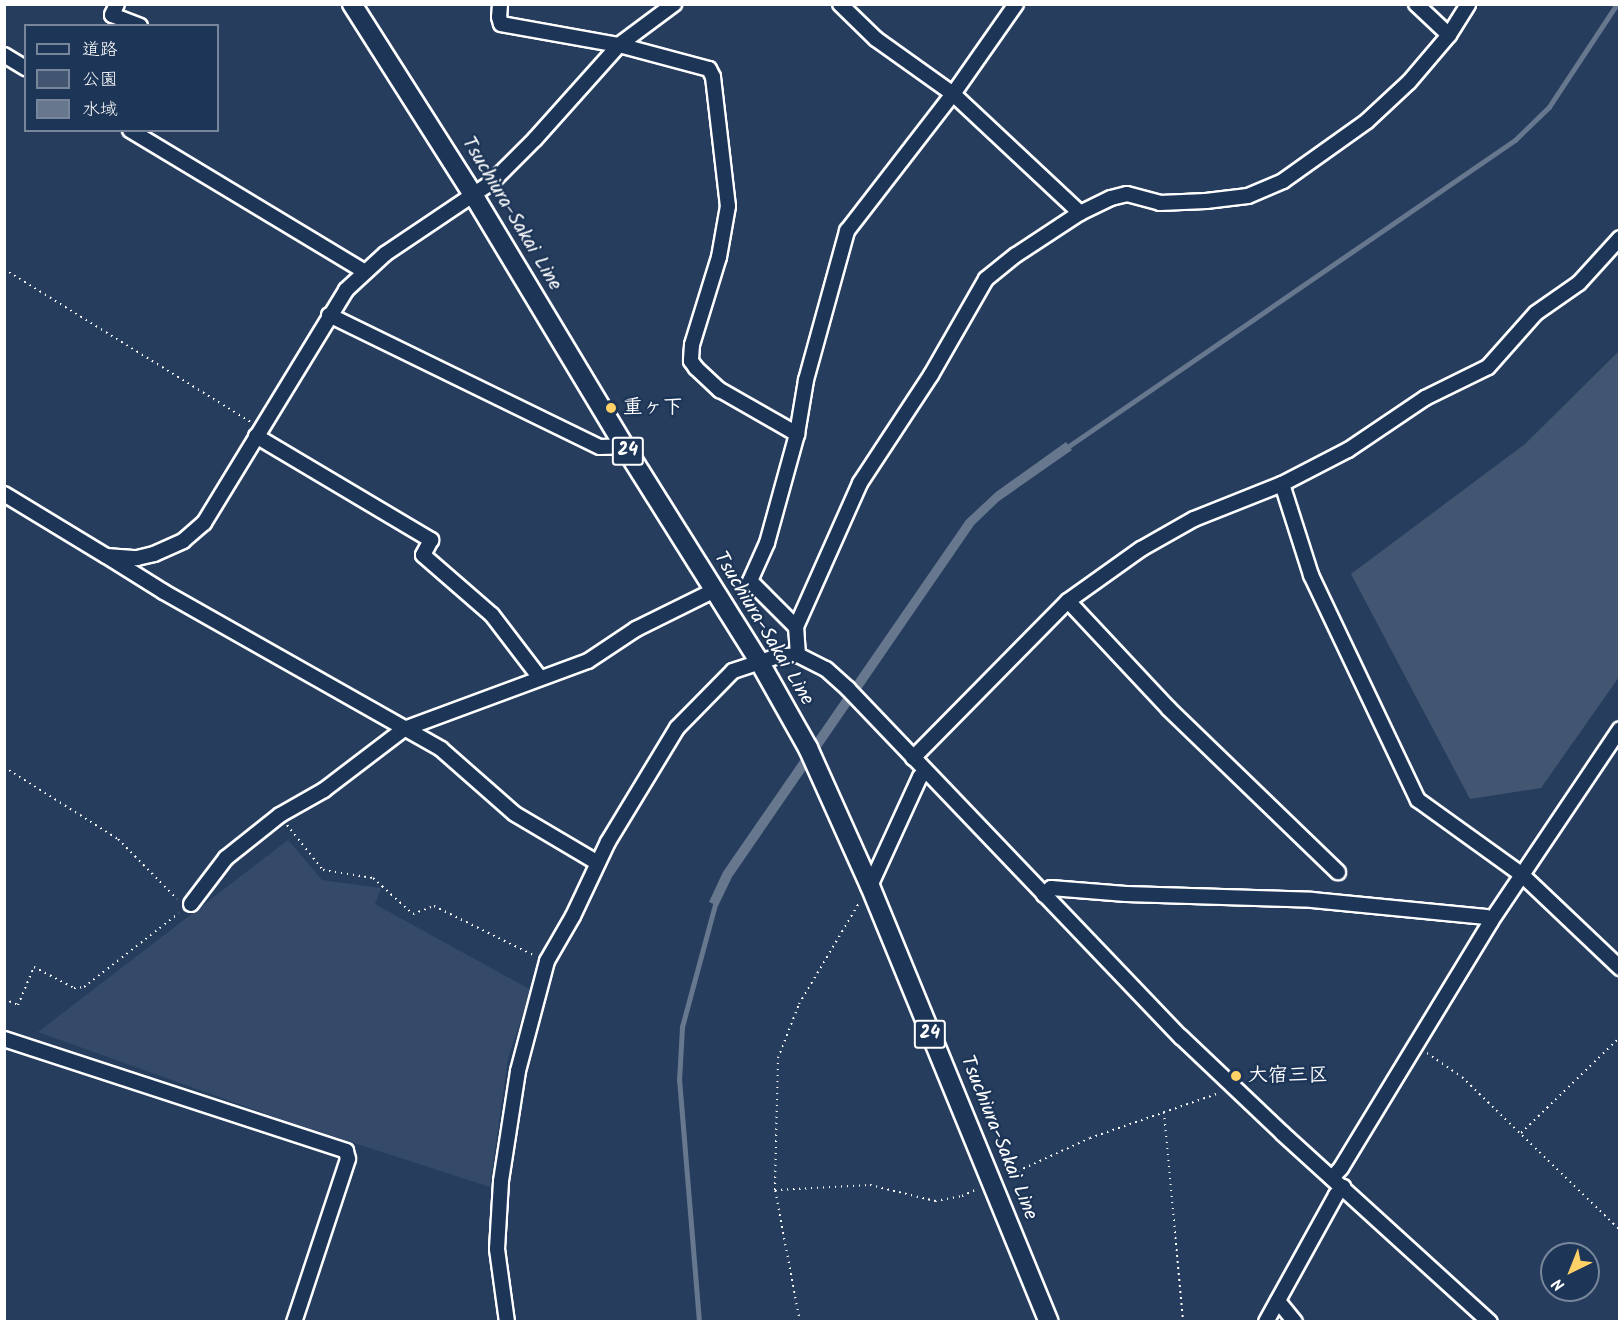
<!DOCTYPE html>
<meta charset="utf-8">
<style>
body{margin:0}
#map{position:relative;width:1624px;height:1326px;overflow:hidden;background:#263d5e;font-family:Kalam,"Klee One",sans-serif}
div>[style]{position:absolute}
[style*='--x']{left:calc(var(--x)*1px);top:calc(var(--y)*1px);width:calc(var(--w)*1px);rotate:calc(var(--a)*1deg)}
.built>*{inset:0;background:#344a68}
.green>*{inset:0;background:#425672}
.water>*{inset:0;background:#67788e}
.stream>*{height:4.5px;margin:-2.25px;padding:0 2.25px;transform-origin:2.25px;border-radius:2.25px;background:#67788e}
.path>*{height:2px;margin-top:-1px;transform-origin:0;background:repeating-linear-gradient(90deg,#fff 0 1.5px,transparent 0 6px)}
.roads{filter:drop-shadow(2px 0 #fff) drop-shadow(-2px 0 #fff) drop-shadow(0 2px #fff) drop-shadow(0 -2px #fff)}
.minor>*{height:14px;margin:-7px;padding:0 7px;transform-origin:7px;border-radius:7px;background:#1d3557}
.major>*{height:18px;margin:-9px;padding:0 9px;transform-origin:9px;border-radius:9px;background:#1d3557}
.dots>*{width:16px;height:16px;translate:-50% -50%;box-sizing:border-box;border:3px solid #1d3557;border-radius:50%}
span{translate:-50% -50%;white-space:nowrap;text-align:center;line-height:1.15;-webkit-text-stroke:5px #1d3557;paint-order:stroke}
.shield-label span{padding:2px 4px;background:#1d3557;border:2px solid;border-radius:4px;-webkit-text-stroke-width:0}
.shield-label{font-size:18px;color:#fff;font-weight:700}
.street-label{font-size:20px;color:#fff}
.poi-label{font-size:20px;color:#fff;font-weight:700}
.left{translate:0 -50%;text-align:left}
.frame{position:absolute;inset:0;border:6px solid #fff;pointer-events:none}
.legend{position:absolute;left:24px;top:24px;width:195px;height:108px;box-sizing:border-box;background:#1d3557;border:2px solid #77869a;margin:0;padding:8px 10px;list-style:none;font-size:18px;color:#fff}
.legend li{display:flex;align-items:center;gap:12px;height:30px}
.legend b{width:30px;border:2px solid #77869a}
.north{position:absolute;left:1540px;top:1242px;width:60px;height:60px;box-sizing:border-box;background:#1d3557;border:2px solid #77869a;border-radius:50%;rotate:223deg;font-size:16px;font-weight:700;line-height:24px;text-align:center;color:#fff}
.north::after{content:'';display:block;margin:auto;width:21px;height:27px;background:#ffd166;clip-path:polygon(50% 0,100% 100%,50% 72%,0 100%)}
</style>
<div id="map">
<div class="built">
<i style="clip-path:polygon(288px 840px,322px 880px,381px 888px,375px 904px,531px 990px,508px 1058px,490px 1187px,289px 1122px,38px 1032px)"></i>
</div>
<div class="green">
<i style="clip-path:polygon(1619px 351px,1619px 677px,1541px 788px,1470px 799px,1351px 574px,1525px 444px)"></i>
</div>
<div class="water">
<i style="clip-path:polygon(1066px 442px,1072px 450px,999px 501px,974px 525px,732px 877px,718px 906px,709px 902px,723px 872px,966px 520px,996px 492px)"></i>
</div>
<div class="stream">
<i style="--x:1066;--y:448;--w:544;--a:-34.45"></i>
<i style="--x:1515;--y:140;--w:47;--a:-44.1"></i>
<i style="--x:1549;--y:107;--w:123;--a:-56.6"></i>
<i style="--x:699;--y:1322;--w:242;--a:-94.7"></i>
<i style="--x:679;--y:1081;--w:54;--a:-86.8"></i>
<i style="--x:682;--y:1027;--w:131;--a:-74.9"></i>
</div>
<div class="path">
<i style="--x:4;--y:269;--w:291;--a:31.8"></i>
<i style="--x:4;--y:767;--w:135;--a:32.3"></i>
<i style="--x:118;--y:839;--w:84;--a:45.5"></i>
<i style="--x:287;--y:825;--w:58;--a:51.3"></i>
<i style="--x:323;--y:870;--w:51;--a:9.1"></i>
<i style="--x:373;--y:878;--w:54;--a:42"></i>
<i style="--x:413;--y:914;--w:22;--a:-21"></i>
<i style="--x:434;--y:906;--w:113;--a:26.3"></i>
<i style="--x:4;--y:999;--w:15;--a:23"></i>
<i style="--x:18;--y:1005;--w:41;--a:-67.2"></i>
<i style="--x:34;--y:967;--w:45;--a:27.7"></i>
<i style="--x:74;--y:988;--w:10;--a:-6"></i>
<i style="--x:84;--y:987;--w:120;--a:-37.9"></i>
<i style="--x:1427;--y:1053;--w:42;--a:34.4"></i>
<i style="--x:1462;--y:1077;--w:220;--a:44.1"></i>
<i style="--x:1164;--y:1112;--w:211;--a:84.8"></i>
<i style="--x:1521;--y:1133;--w:138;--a:-44.1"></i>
<i style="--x:1007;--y:1176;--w:91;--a:-24.6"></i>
<i style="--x:1090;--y:1138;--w:137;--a:-19.2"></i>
<i style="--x:775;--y:1190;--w:95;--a:-3"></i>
<i style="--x:870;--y:1185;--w:67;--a:13.8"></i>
<i style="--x:935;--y:1201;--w:27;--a:-10"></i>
<i style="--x:962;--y:1196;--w:17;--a:-25"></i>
<i style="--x:800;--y:1322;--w:134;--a:-100.7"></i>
<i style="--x:775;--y:1190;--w:132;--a:-88.7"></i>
<i style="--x:778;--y:1058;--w:58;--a:-68.7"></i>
<i style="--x:799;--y:1004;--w:117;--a:-59.3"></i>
</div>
<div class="roads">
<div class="minor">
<i style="--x:117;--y:4;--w:12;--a:114"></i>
<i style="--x:112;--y:15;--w:30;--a:21"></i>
<i style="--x:500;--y:4;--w:13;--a:94"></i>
<i style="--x:499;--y:17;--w:7;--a:74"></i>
<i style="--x:501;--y:24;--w:120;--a:10.1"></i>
<i style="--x:619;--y:45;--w:93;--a:14.9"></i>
<i style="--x:709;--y:69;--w:9;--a:63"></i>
<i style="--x:713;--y:77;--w:130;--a:83.4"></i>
<i style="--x:728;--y:206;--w:52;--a:100"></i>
<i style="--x:719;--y:257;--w:92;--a:107.1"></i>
<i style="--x:692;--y:345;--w:16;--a:94"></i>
<i style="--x:691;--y:361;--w:9;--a:54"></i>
<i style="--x:696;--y:368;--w:33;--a:43"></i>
<i style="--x:720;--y:390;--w:89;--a:29.7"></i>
<i style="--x:840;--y:4;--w:50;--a:44.2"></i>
<i style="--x:876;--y:39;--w:95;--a:35.5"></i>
<i style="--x:953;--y:94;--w:174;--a:43.1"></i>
<i style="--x:1416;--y:4;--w:45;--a:43.2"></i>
<i style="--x:4;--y:55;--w:26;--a:31"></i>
<i style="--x:130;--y:130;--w:273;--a:31.1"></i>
<i style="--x:329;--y:315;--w:301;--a:26"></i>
<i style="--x:600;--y:447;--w:24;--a:-2"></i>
<i style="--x:256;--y:436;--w:204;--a:30.7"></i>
<i style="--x:431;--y:540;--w:17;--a:118"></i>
<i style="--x:423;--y:555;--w:91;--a:41"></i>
<i style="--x:492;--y:615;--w:79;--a:52.7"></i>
<i style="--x:1282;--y:484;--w:96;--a:72.3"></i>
<i style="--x:1311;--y:575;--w:249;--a:64.6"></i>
<i style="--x:1418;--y:800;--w:127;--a:35.7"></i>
<i style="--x:1521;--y:874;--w:137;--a:43.5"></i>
<i style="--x:4;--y:494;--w:119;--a:31.3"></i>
<i style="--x:106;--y:556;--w:31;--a:4"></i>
<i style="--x:137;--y:558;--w:17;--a:-13"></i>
<i style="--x:154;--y:554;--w:32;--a:-24"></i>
<i style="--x:183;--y:541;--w:28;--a:-41"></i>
<i style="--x:204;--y:523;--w:273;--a:-58.6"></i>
<i style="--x:346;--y:290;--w:53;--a:-42.7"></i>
<i style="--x:385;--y:254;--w:129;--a:-33.9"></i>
<i style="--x:492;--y:182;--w:61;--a:-45"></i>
<i style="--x:535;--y:139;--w:126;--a:-48.2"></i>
<i style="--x:619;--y:45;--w:69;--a:-36.7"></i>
<i style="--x:108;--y:557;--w:66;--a:32"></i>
<i style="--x:164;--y:592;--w:318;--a:29.5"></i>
<i style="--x:441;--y:749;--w:98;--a:41.3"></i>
<i style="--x:515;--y:814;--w:96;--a:30.6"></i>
<i style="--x:1068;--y:601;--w:148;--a:46.9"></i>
<i style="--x:1169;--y:709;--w:235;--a:44"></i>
<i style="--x:796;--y:627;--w:65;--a:-135"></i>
<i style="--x:750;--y:581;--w:42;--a:-65.9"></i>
<i style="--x:767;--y:543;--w:113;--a:-74.6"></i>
<i style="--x:797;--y:434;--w:55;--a:-80.5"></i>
<i style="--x:806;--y:380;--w:155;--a:-74.6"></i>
<i style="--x:847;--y:231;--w:173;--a:-52.3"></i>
<i style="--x:953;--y:94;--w:110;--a:-55"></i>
<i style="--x:798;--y:655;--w:28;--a:-94"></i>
<i style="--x:796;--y:627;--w:158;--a:-66"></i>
<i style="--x:860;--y:483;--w:129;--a:-56.7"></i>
<i style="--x:931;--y:375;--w:111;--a:-60.2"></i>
<i style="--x:986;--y:279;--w:38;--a:-39"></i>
<i style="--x:1016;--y:255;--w:77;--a:-33.3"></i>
<i style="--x:1080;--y:213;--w:34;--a:-26"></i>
<i style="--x:1111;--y:198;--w:16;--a:-14"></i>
<i style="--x:1127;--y:194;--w:34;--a:15"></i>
<i style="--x:1160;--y:203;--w:46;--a:-2.5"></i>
<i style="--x:1206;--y:201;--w:42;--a:-6.8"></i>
<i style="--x:1248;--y:196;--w:38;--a:-23"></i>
<i style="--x:1283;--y:181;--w:103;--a:-35.5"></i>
<i style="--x:1367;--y:121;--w:57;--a:-42.9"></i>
<i style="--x:1409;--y:82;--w:62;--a:-49.6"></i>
<i style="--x:1449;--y:35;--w:36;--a:-58"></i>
<i style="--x:913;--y:758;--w:221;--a:-45.4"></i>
<i style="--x:1068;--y:601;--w:90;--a:-35.5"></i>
<i style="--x:1141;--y:549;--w:61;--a:-29.5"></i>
<i style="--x:1194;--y:519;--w:95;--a:-21.7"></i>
<i style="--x:1282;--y:484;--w:74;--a:-27.3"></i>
<i style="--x:1348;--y:450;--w:93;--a:-34"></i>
<i style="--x:1425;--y:398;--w:70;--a:-26.2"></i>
<i style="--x:1488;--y:367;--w:72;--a:-48.4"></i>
<i style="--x:1536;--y:313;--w:52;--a:-34.9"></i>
<i style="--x:1579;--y:283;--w:61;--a:-47.7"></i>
<i style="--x:870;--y:886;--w:120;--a:-65.4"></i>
<i style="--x:920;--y:777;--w:8;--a:-45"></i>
<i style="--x:1044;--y:895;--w:10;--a:-45"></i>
<i style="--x:1051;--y:888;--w:75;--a:4.6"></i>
<i style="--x:1126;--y:894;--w:186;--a:1.8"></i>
<i style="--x:1312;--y:900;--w:175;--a:5.6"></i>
<i style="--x:1486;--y:917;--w:6;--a:39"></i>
<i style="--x:191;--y:904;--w:58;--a:-52.7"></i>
<i style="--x:226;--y:858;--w:69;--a:-38.5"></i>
<i style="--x:280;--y:815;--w:51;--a:-29.6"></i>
<i style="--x:324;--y:790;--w:101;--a:-37.3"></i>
<i style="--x:404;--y:729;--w:196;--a:-20.3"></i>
<i style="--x:588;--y:661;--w:58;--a:-33.7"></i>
<i style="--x:636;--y:629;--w:86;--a:-26.3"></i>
<i style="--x:4;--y:1039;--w:360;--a:18.1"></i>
<i style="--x:346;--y:1151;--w:8;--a:76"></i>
<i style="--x:348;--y:1159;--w:172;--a:108.3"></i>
<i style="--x:1332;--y:1178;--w:13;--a:-48"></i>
<i style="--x:1341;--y:1168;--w:289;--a:-58.7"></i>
<i style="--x:1491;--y:921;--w:231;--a:-56.1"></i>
<i style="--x:1278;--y:1301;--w:27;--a:51"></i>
<i style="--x:507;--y:1322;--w:74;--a:-97.8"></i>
<i style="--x:497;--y:1249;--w:68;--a:-86.6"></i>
<i style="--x:501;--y:1181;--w:111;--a:-81.2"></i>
<i style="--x:518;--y:1071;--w:114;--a:-75.2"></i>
<i style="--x:547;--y:961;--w:52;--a:-60"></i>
<i style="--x:573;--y:916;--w:82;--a:-64.7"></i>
<i style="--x:608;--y:842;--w:133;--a:-58.8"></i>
<i style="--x:677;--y:728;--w:80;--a:-45.5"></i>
<i style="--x:733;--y:671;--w:44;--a:-18.4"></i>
<i style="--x:775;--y:657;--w:23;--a:-5"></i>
<i style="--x:798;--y:655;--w:31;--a:27"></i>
<i style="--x:826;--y:669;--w:30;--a:42"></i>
<i style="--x:848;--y:689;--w:482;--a:46.3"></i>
<i style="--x:1181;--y:1037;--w:139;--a:43.5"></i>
<i style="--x:1282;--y:1133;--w:281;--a:42.3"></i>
<i style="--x:1266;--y:1322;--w:145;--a:-61.1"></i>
<i style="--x:1336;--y:1195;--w:11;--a:-49"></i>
</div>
<div class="major">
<i style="--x:352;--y:4;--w:227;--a:57.6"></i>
<i style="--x:474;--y:196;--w:292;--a:59"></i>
<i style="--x:624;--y:446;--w:254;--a:57.9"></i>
<i style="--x:759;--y:661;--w:100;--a:60.6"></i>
<i style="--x:808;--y:748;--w:151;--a:65.8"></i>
<i style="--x:870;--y:886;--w:471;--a:67.7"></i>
</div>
</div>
<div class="dots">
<i style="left:611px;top:408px;background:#ffd166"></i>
<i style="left:1236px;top:1076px;background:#ffd166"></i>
</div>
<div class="shield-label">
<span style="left:628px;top:451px">24</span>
<span style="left:930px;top:1034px">24</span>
</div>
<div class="street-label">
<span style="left:511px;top:214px;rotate:59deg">Tsuchiura-Sakai Line</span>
<span style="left:763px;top:629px;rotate:59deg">Tsuchiura-Sakai Line</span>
<span style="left:998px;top:1138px;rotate:68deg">Tsuchiura-Sakai Line</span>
</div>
<div class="poi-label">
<span class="left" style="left:623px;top:408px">重ヶ下</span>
<span class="left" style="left:1248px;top:1076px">大宿三区</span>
</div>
<div class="frame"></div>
<ul class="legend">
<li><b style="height:8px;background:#1d3557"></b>道路</li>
<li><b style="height:16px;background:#425672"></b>公園</li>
<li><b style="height:16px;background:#67788e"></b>水域</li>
</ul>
<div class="north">N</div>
</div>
